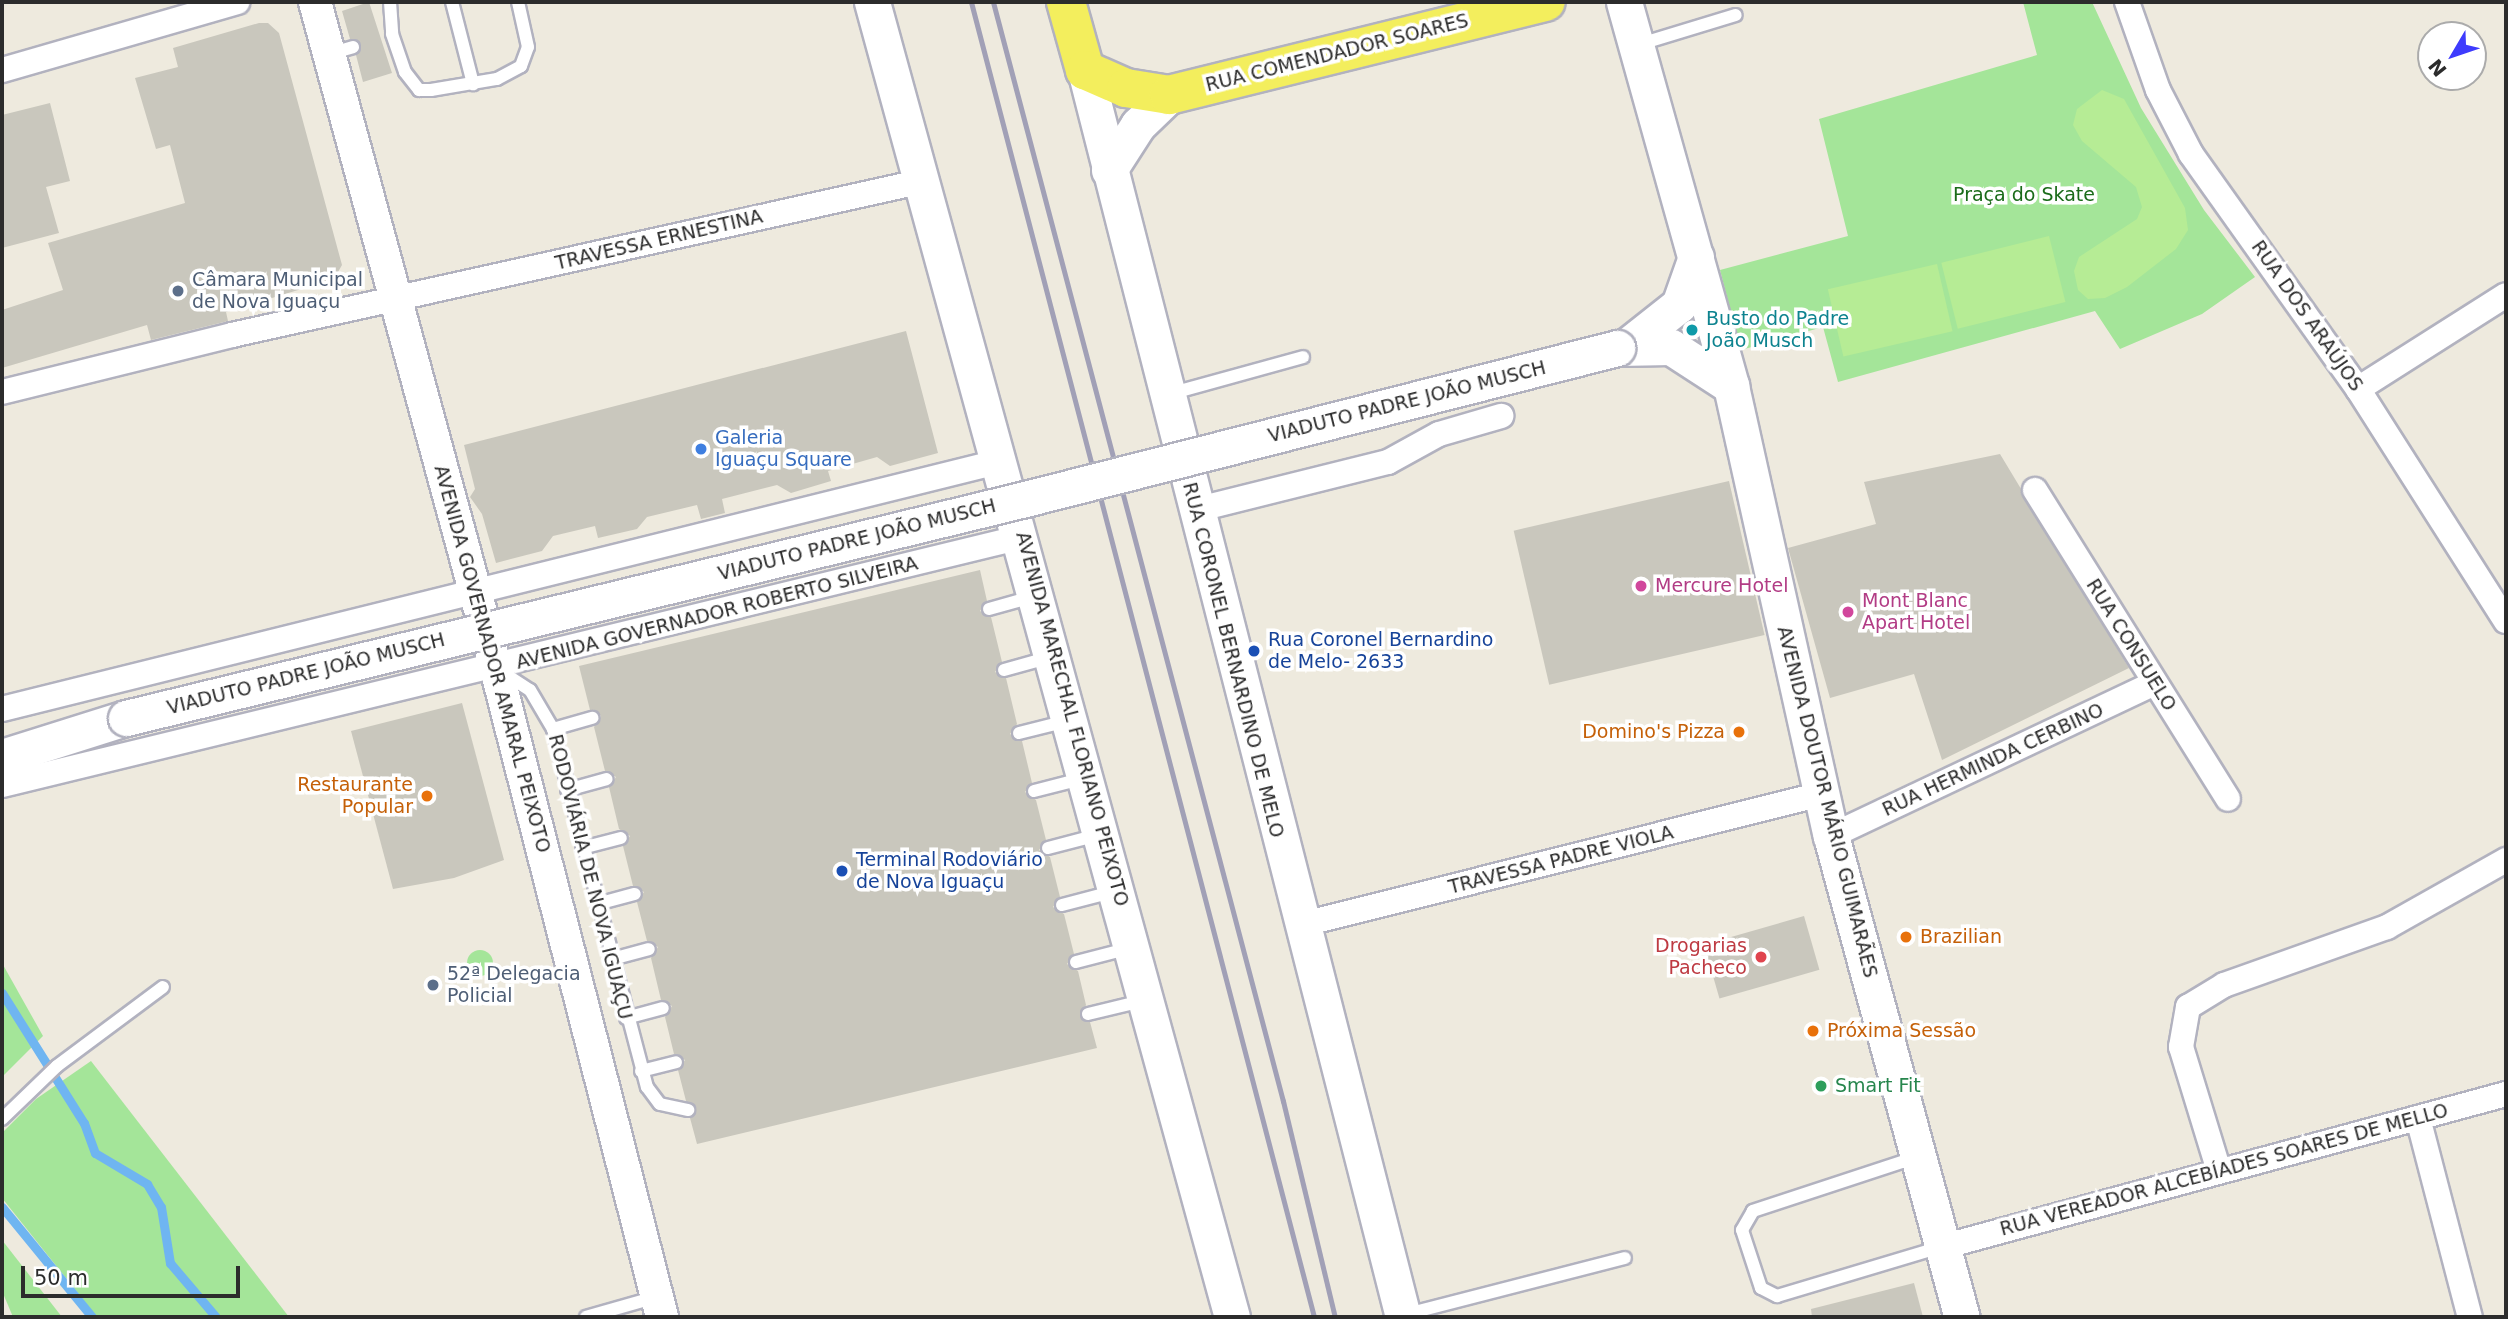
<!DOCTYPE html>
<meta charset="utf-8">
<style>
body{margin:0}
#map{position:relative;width:2508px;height:1319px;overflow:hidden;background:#eeeade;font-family:"DejaVu Sans",sans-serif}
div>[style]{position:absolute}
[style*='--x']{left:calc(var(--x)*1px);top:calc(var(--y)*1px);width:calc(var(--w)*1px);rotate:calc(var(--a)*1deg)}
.green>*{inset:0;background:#a4e599}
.round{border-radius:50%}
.pitch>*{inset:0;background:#b6ec95;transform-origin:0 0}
.stream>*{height:9px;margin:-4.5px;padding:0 4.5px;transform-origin:4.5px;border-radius:4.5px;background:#6fb5f1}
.building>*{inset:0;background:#c9c7bd;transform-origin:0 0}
.roads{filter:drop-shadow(2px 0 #b2b2bf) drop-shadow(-2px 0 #b2b2bf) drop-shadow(0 2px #b2b2bf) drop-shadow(0 -2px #b2b2bf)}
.service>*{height:12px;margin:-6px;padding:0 6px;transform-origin:6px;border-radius:6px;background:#fff}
.minor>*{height:24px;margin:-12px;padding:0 12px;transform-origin:12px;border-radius:12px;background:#fff}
.tertiary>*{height:32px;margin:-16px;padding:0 16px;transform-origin:16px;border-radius:16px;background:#fff}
.secondary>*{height:35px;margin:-17.5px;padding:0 17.5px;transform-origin:17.5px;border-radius:17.5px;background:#fff}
.primary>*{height:38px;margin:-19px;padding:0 19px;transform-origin:19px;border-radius:19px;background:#f3ee5d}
.rail>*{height:5px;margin:-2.5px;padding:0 2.5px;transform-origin:2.5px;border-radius:2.5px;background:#a1a0b6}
.bridges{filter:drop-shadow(2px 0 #b2b2bf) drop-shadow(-2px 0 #b2b2bf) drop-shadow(0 2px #b2b2bf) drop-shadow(0 -2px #b2b2bf)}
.secondary-bridge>*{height:35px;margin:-17.5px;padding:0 17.5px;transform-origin:17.5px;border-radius:17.5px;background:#fff}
.dots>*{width:19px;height:19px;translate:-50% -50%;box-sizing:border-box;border:4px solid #fff;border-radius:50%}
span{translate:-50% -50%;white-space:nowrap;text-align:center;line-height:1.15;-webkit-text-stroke:7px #fff;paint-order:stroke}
.street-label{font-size:19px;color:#2c2c2c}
.park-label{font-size:19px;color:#1a6b19}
.service-label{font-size:19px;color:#4e5e75}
.left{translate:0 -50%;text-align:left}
.culture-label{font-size:19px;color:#0d838f}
.shop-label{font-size:19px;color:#366cbe}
.hotel-label{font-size:19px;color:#b23c85}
.transit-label{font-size:19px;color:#164399}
.food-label{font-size:19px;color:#c56008}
.right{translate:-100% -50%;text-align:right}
.health-label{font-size:19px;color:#be3a42}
.leisure-label{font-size:19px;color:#27864d}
.frame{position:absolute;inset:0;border:4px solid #2c2c2c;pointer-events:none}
.north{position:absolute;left:2417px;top:21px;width:70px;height:70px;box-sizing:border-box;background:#fff;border:2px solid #ababab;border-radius:50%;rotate:231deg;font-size:19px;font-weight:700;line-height:28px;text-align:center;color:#2c2c2c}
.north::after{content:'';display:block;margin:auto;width:24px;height:32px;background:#3e3bfd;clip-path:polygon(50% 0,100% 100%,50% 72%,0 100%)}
.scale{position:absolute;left:21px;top:1266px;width:219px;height:32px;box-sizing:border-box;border:4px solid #2c2c2c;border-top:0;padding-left:9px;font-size:21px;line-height:24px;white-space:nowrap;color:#2c2c2c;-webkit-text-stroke:5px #fff;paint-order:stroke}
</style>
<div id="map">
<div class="green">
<i style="clip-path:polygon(2023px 2px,2092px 2px,2141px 108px,2204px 210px,2255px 277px,2202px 314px,2120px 349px,2095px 311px,1838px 382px,1823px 327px,1741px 350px,1720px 270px,1848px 236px,1819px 119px,2037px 55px)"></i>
<i class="round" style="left:467px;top:950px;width:26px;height:26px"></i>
<i style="clip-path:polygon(2px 963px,43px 1036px,2px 1077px)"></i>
<i style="clip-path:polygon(91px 1061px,289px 1317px,97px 1317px,2px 1198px,2px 1133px,36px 1099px)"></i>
<i style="clip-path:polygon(2px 1240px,62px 1317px,13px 1317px,2px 1291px)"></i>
</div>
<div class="pitch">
<i style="clip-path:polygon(2102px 90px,2124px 99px,2185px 208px,2188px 230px,2176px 249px,2127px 287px,2105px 298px,2088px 299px,2078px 290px,2074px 271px,2079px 257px,2137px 219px,2142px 207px,2136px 187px,2082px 141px,2073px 125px,2077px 109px)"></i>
<i style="left:2049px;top:236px;width:68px;height:111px;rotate:76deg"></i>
<i style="left:1937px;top:264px;width:69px;height:112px;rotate:77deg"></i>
</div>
<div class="stream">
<i style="--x:2;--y:993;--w:154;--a:57.8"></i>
<i style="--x:84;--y:1123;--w:32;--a:70"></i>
<i style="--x:95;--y:1153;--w:61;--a:30.8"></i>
<i style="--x:147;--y:1184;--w:27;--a:59"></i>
<i style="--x:161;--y:1207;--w:57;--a:80.9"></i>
<i style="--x:170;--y:1263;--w:71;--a:49.6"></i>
<i style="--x:2;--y:1207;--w:142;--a:50.7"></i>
</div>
<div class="building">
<i style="clip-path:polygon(369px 2px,392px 73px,363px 82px,356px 55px,361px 44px,350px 39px,342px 11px)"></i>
<i style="clip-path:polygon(259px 23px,268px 23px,279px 33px,342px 265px,334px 279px,226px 312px,228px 321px,151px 340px,147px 325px,2px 368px,2px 310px,63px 290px,48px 243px,185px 203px,170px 145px,156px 149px,135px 78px,178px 67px,173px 48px)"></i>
<i style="clip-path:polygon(50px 103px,70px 181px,46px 187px,59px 233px,2px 248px,2px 115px)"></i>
<i style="clip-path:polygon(906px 331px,938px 453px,890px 466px,877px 457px,828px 471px,831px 481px,791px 493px,777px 485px,722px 499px,725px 513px,701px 519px,697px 505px,647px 517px,637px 529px,598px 538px,595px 526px,553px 536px,542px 551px,496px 563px,482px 514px,470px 497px,475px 489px,464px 445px)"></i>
<i style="clip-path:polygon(2000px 454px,2129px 668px,1942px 760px,1914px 674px,1830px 698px,1788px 548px,1876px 524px,1864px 482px)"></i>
<i style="left:1729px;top:481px;width:158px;height:221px;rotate:77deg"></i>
<i style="clip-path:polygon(980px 570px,987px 601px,980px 611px,991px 617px,1002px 662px,995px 672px,1006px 678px,1017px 724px,1010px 734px,1022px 741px,1032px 783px,1025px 792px,1036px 800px,1046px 840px,1039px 850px,1050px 857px,1060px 897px,1053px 907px,1064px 914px,1074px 954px,1067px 964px,1078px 971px,1086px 1005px,1080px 1017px,1090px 1022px,1097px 1048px,697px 1144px,690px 1118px,696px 1108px,686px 1101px,678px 1070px,685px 1060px,674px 1054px,665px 1017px,672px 1006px,661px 1000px,651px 958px,658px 947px,647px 941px,637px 902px,644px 892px,633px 886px,623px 846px,630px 836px,619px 829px,609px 787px,616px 777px,605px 771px,594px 727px,601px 716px,590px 710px,579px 666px)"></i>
<i style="clip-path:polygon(462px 703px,504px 860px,454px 878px,393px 889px,351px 731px)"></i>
<i style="left:1804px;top:916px;width:56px;height:104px;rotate:74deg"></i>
<i style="clip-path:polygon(1914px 1283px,1923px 1317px,1812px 1317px,1811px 1309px)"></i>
</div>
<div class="roads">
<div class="service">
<i style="--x:390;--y:2;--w:32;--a:86"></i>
<i style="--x:392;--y:34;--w:40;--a:71.1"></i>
<i style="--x:405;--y:72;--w:23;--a:52"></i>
<i style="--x:419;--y:90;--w:12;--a:0"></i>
<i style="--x:431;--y:90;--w:67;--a:-9.5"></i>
<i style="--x:497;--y:79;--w:27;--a:-28"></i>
<i style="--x:521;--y:66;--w:20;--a:-70"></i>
<i style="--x:528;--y:47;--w:46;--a:-102.5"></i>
<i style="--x:452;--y:2;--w:85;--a:75.6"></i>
<i style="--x:1637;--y:45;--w:103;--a:-16.9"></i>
<i style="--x:329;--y:54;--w:25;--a:-16"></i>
<i style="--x:1169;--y:394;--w:139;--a:-15.4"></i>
<i style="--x:989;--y:609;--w:45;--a:-15.6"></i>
<i style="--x:1004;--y:670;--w:49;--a:-15.5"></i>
<i style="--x:502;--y:672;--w:33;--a:33"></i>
<i style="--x:530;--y:690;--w:45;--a:59.5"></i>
<i style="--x:553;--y:729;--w:370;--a:75.3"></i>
<i style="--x:647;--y:1087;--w:21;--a:53"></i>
<i style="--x:660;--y:1104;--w:29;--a:12"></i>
<i style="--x:553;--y:729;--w:41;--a:-15.8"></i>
<i style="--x:1019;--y:733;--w:49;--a:-14"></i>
<i style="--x:567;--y:790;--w:41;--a:-15.4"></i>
<i style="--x:1034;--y:791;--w:49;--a:-14.3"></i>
<i style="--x:582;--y:848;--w:40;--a:-14.4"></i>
<i style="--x:1048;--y:848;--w:52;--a:-14.6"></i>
<i style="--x:597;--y:904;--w:39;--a:-15"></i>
<i style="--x:1062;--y:905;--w:52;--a:-14.6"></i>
<i style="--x:612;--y:959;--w:38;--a:-15"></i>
<i style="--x:1076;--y:962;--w:56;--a:-14.5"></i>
<i style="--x:1088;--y:1014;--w:56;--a:-13.5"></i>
<i style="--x:626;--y:1018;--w:38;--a:-15"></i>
<i style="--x:641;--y:1071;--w:36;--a:-14"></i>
<i style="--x:2;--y:1119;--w:76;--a:-43.9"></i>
<i style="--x:57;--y:1066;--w:132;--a:-36.7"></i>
<i style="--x:1917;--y:1157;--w:173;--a:161.8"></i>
<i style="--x:1753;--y:1211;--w:22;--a:120"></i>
<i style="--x:1742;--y:1230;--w:61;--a:71.9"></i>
<i style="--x:1761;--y:1288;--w:18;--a:27"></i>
<i style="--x:1777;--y:1296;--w:170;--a:-16.7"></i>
<i style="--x:1403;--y:1315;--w:229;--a:-14.4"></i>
<i style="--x:586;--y:1317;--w:73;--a:-15.9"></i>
</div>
<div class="minor">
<i style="--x:2127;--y:2;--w:93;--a:70.6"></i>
<i style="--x:2158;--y:90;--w:72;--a:62.7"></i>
<i style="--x:2191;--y:154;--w:288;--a:54.6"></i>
<i style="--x:2358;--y:389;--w:275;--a:57.5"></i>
<i style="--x:2;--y:70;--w:245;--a:-16.1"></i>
<i style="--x:2358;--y:389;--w:175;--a:-32.4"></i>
<i style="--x:2;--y:392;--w:237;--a:-13.9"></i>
<i style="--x:232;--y:335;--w:708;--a:-12.56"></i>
<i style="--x:2035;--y:490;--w:364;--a:58"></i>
<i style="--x:1195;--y:510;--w:199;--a:-14"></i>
<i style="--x:1388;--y:462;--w:58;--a:-28.8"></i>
<i style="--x:1439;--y:434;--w:65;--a:-16.2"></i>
<i style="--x:2;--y:709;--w:1030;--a:-13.93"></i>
<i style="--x:2;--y:785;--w:1050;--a:-13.67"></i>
<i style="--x:1831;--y:836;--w:358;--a:-25.3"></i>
<i style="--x:1300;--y:925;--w:537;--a:-14.11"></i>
<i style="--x:2418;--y:1118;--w:206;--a:75.4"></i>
<i style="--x:2219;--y:1171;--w:130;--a:-107"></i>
<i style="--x:2181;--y:1047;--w:41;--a:-80.1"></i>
<i style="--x:2188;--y:1007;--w:42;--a:-31.4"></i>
<i style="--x:2224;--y:985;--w:173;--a:-19.6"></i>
<i style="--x:2387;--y:927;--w:137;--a:-29.4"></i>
<i style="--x:1942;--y:1247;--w:584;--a:-15.18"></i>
</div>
<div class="tertiary">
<i style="--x:315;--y:2;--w:690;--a:74.8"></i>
<i style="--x:496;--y:668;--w:670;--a:75.65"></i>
</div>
<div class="secondary">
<i style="--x:872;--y:2;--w:1363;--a:74.69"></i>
<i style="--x:1624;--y:2;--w:399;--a:74.4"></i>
<i style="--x:1731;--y:386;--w:461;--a:77.5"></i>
<i style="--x:1831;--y:836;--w:499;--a:74.8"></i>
<i style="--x:1085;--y:70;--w:1287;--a:75.69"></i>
<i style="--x:1109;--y:170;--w:54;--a:-57.2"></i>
<i style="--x:1138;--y:125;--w:43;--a:-44.1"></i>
<i style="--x:1627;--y:346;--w:66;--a:-38.3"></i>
<i style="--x:1679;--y:305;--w:51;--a:-70.5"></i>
<i style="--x:1617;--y:348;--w:54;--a:-1.1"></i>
<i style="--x:1671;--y:347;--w:72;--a:33"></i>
<i style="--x:2;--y:757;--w:130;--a:-17.5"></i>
</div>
<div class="primary">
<i style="--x:1066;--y:2;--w:71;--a:74.4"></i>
<i style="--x:1085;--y:70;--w:45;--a:23.7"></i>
<i style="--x:1126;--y:88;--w:44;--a:9.2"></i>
<i style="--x:1169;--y:95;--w:388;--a:-13.9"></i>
</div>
</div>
<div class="rail">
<i style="--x:971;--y:2;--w:1359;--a:75.38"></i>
<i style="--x:993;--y:2;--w:1137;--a:75.22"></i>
<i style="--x:1283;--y:1101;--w:222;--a:76.5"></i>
</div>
<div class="bridges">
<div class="secondary-bridge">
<i style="--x:126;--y:718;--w:934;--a:-13.69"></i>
<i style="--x:1033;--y:497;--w:603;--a:-14.31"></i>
</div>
</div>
<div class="dots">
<i style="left:178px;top:291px;background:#5c6f8a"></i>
<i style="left:1692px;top:330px;background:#0f9aa8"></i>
<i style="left:701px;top:449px;background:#3f7fe0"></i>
<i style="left:1641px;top:586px;background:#d1479c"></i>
<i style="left:1848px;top:612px;background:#d1479c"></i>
<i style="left:1254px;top:651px;background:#1a4fb4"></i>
<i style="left:1739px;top:732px;background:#e8710a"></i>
<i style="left:427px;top:796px;background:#e8710a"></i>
<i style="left:842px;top:871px;background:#1a4fb4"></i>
<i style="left:1906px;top:937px;background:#e8710a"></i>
<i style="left:1761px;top:957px;background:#e0444e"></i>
<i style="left:433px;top:985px;background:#5c6f8a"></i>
<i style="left:1813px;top:1031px;background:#e8710a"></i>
<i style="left:1821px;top:1086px;background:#2e9e5b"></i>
</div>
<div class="street-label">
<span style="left:1337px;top:53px;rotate:-14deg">RUA COMENDADOR SOARES</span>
<span style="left:659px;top:240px;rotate:-13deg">TRAVESSA ERNESTINA</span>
<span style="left:2307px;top:316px;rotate:55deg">RUA DOS ARAÚJOS</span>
<span style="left:1407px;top:402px;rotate:-14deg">VIADUTO PADRE JOÃO MUSCH</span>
<span style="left:857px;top:540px;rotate:-14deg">VIADUTO PADRE JOÃO MUSCH</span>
<span style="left:717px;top:613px;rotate:-14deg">AVENIDA GOVERNADOR ROBERTO SILVEIRA</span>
<span style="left:2131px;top:645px;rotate:58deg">RUA CONSUELO</span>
<span style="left:492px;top:659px;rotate:75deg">AVENIDA GOVERNADOR AMARAL PEIXOTO</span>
<span style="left:1233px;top:660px;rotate:76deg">RUA CORONEL BERNARDINO DE MELO</span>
<span style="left:306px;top:674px;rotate:-14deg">VIADUTO PADRE JOÃO MUSCH</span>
<span style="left:1072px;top:719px;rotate:75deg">AVENIDA MARECHAL FLORIANO PEIXOTO</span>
<span style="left:1993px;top:760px;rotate:-25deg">RUA HERMINDA CERBINO</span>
<span style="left:1827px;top:802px;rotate:76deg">AVENIDA DOUTOR MÁRIO GUIMARÃES</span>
<span style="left:1561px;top:860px;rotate:-14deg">TRAVESSA PADRE VIOLA</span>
<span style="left:590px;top:877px;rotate:76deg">RODOVIÁRIA DE NOVA IGUAÇU</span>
<span style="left:2224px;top:1170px;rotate:-15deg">RUA VEREADOR ALCEBÍADES SOARES DE MELLO</span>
</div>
<div class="park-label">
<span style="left:2024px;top:195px">Praça do Skate</span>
</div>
<div class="service-label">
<span class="left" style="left:192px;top:291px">Câmara Municipal<br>de Nova Iguaçu</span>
<span class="left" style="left:447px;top:985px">52ª Delegacia<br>Policial</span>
</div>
<div class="culture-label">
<span class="left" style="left:1706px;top:330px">Busto do Padre<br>João Musch</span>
</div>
<div class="shop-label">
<span class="left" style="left:715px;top:449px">Galeria<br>Iguaçu Square</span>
</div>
<div class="hotel-label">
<span class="left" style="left:1655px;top:586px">Mercure Hotel</span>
<span class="left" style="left:1862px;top:612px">Mont Blanc<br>Apart Hotel</span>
</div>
<div class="transit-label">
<span class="left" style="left:1268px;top:651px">Rua Coronel Bernardino<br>de Melo- 2633</span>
<span class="left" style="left:856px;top:871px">Terminal Rodoviário<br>de Nova Iguaçu</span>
</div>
<div class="food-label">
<span class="right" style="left:1725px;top:732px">Domino's Pizza</span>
<span class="right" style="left:413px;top:796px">Restaurante<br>Popular</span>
<span class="left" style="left:1920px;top:937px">Brazilian</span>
<span class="left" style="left:1827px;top:1031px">Próxima Sessão</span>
</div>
<div class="health-label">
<span class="right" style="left:1747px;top:957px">Drogarias<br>Pacheco</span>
</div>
<div class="leisure-label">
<span class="left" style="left:1835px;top:1086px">Smart Fit</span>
</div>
<div class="frame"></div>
<div class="north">N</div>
<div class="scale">50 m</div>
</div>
